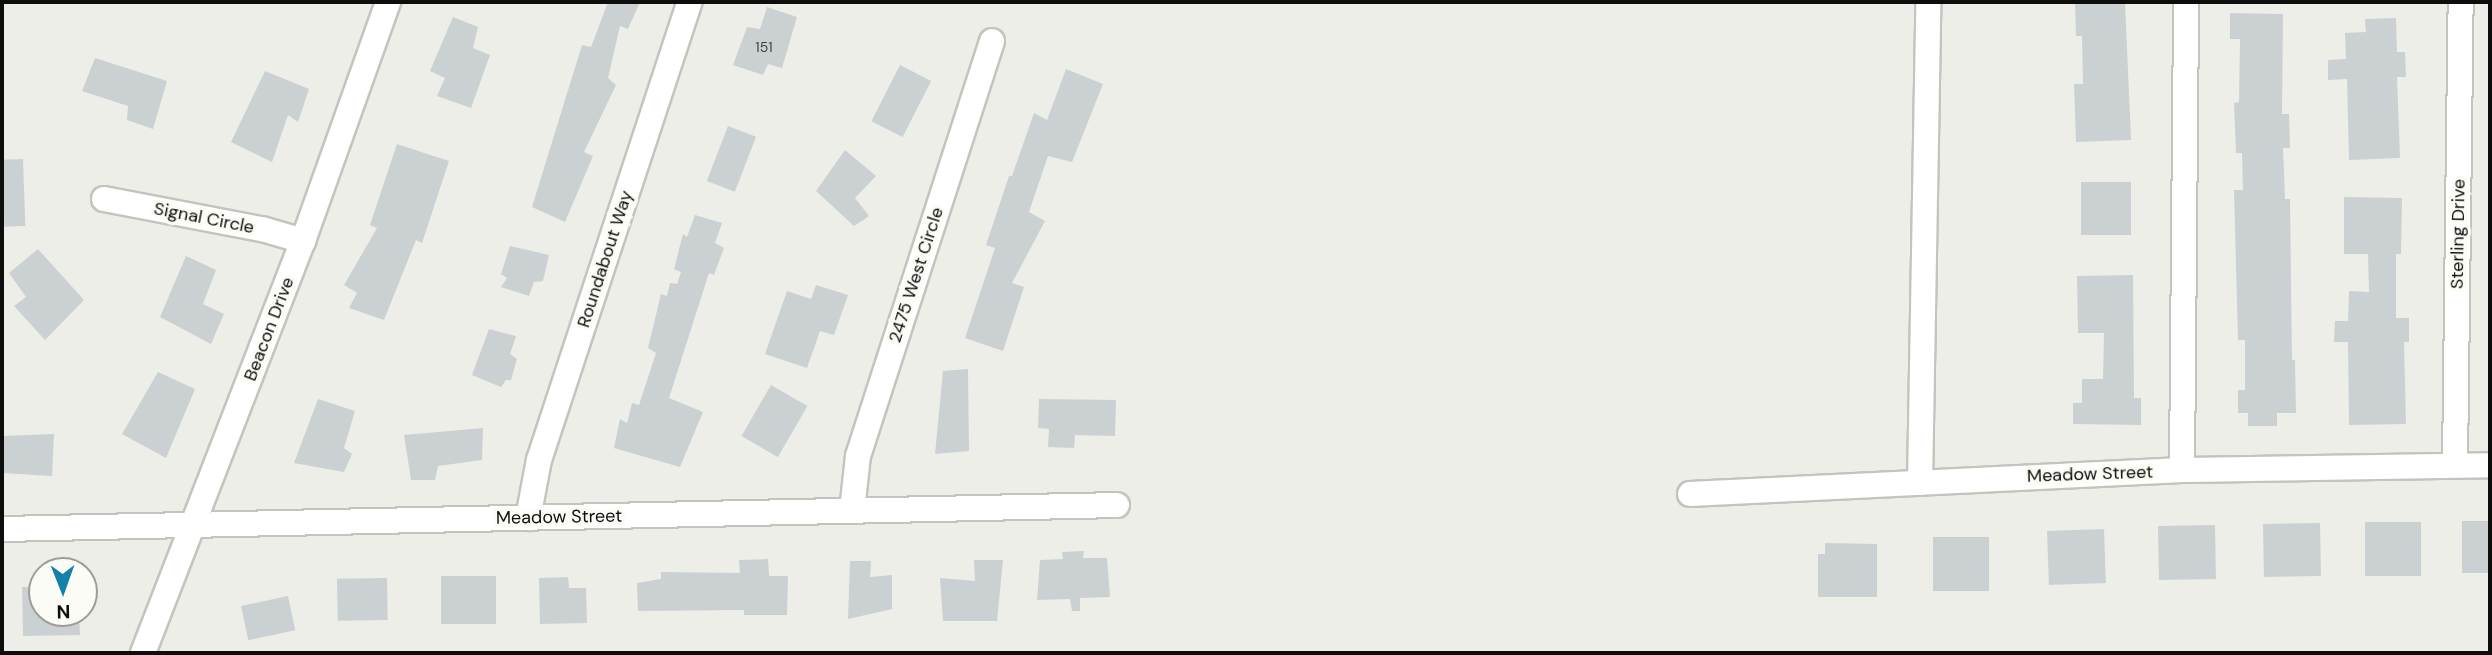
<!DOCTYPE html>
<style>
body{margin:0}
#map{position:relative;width:2492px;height:655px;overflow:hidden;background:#eeeee9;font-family:"DM Sans",sans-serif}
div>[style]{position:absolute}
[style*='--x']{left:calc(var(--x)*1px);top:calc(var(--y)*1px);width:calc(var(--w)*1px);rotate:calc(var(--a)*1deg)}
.building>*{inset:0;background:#cbd0d3;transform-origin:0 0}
.roads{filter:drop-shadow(2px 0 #c4c4bf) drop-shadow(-2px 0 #c4c4bf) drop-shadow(0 2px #c4c4bf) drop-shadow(0 -2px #c4c4bf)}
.minor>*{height:24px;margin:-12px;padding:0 12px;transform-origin:12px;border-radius:12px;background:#fff}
span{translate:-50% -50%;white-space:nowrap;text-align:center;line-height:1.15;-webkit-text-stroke:7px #fcfcf6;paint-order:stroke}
.number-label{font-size:14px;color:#3c3e3e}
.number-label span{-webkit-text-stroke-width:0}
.street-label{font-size:18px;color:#0d0d0c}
.frame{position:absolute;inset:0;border:4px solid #0d0d0c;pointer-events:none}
.north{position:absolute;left:28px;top:557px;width:70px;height:70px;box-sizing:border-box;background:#fcfcf6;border:2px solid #9c9c98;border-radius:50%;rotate:179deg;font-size:19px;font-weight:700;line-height:28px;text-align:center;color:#0d0d0c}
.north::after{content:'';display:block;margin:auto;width:24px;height:32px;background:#1381a9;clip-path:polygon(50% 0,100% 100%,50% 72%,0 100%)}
</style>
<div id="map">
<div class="building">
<i style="clip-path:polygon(608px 2px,640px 2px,628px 29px,620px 26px,608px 78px,616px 85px,584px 152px,593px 156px,565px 222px,532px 207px,582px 45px,591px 47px)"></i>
<i style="clip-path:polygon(2075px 2px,2125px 2px,2131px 140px,2076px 142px,2074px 84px,2083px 84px,2082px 36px,2076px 36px)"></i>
<i style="clip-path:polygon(767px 7px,797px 17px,782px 68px,768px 64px,763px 75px,733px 65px,747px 27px,760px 29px)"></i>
<i style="clip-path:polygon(2230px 13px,2283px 14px,2282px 114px,2289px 114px,2290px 148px,2283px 148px,2285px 199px,2290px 199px,2292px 360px,2295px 360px,2296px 413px,2277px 413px,2277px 426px,2248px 426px,2248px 413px,2238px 413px,2238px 390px,2245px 390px,2245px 340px,2238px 340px,2234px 190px,2243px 190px,2242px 153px,2236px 153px,2234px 103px,2239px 102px,2240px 39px,2230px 39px)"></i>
<i style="clip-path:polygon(453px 17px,478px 27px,473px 48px,490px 55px,471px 108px,437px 96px,445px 78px,430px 71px)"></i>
<i style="clip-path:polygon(2396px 18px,2397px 52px,2405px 52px,2406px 77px,2397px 77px,2400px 158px,2349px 160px,2347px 79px,2328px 80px,2328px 60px,2346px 59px,2345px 33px,2366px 32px,2365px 19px)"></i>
<i style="clip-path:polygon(95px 58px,167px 81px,153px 129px,127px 120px,128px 106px,82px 91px)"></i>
<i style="left:900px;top:65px;width:35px;height:63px;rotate:27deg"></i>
<i style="clip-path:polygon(1066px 69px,1103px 84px,1072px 162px,1048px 156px,1029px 212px,1045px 221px,1012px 283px,1024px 287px,1003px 351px,965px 338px,995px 248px,986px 245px,1009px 176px,1012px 176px,1034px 113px,1047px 120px)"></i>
<i style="clip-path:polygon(265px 71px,309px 89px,298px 122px,288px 115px,272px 162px,231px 142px)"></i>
<i style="left:728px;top:126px;width:30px;height:59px;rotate:21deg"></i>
<i style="clip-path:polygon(397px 144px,449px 161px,422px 243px,416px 240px,384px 320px,349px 308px,357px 293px,344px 285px,377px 228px,370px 225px)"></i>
<i style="clip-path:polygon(845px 150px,876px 176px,855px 198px,869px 216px,854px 226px,816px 191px)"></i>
<i style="left:23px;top:159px;width:67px;height:21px;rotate:88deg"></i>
<i style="left:2081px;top:182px;width:50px;height:53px"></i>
<i style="clip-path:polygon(2344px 197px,2402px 198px,2401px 254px,2396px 254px,2396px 318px,2409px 318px,2409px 342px,2404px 342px,2406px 424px,2349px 425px,2348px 342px,2334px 342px,2335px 321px,2348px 321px,2349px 291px,2369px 292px,2368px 254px,2344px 254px)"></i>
<i style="clip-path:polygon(695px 215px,722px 223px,715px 243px,724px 248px,714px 275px,709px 273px,669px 398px,703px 412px,680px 467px,614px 448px,620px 419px,627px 423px,632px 403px,639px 405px,656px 353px,648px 348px,661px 294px,667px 296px,670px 283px,677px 284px,681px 272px,674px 269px,683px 234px,687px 237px)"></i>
<i style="clip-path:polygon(510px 246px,549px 255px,543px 281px,534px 282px,529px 296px,501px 287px,507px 278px,501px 274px)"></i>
<i style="clip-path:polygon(38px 249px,84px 300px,45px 340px,14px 306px,26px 297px,9px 273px)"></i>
<i style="clip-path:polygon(186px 256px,216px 270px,203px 304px,224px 314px,211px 344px,160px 317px)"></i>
<i style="clip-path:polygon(2133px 275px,2134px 398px,2141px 398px,2141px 425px,2073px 424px,2073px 403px,2082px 403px,2082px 379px,2103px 379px,2104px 333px,2078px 333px,2077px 276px)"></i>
<i style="clip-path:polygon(816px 285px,848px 295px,834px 335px,820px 331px,807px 368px,765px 354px,787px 291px,811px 299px)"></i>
<i style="clip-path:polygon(489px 329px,516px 336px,510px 354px,517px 359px,511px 380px,506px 380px,501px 387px,472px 375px)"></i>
<i style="clip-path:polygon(968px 369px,969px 451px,935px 454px,943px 371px)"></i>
<i style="clip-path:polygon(158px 372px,195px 389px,166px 458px,122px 434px)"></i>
<i style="left:771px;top:385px;width:42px;height:59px;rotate:30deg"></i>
<i style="clip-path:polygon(318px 399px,355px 411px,344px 448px,352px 454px,344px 472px,294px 463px)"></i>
<i style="clip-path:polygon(1039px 399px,1116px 400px,1115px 436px,1075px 435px,1074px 448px,1048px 447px,1049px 429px,1038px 428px)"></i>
<i style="clip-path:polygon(483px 428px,482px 460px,438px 466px,435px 480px,411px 480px,404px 435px)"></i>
<i style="clip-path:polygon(54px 434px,52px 476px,2px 473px,2px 436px)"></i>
<i style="left:2462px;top:521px;width:28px;height:52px"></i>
<i style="left:2365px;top:522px;width:56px;height:54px"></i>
<i style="left:2320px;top:523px;width:53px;height:57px;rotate:89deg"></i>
<i style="left:2215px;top:525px;width:54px;height:57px;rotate:89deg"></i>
<i style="left:2104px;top:529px;width:54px;height:57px;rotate:88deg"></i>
<i style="left:1989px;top:537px;width:54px;height:56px;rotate:90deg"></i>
<i style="clip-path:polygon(1825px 543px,1877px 544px,1877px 597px,1818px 597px,1818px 554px,1825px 554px)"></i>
<i style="clip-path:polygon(1084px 551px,1083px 558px,1107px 558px,1110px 597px,1080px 598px,1080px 611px,1072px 611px,1070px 599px,1037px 600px,1040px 560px,1063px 559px,1062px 552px)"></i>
<i style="clip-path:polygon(768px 559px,769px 576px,788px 576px,787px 615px,744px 615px,744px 610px,638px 611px,637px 583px,661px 579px,661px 572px,740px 573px,739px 560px)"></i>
<i style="clip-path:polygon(974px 560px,1003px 560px,997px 621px,943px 621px,940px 578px,975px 581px)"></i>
<i style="clip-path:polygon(850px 561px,871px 561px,870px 577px,892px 575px,892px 609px,848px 619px)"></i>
<i style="left:441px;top:576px;width:55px;height:48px"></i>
<i style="clip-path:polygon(568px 577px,569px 588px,586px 588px,587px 623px,540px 624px,539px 578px)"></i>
<i style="left:387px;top:578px;width:42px;height:50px;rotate:89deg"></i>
<i style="clip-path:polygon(22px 587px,42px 587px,42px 613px,79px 613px,80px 635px,23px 636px)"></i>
<i style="left:288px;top:596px;width:35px;height:48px;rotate:78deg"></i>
</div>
<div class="roads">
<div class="minor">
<i style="--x:104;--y:199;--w:161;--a:10.8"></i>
<i style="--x:262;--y:229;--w:43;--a:16.3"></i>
<i style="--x:2455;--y:465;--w:463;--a:-89.3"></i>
<i style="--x:2182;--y:470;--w:468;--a:-89.5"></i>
<i style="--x:1920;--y:483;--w:481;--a:-89"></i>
<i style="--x:1690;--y:494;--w:493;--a:-2.8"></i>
<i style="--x:2182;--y:470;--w:308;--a:-0.9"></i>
<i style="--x:852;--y:511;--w:55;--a:-83.8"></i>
<i style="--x:858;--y:456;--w:436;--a:-72.1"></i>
<i style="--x:528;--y:518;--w:59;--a:-79.3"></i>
<i style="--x:539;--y:460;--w:482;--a:-71.8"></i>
<i style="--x:2;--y:529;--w:1115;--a:-1.23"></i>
<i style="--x:143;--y:653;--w:442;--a:-68.8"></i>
<i style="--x:303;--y:241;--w:254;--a:-70.4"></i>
</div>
</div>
<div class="number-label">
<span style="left:764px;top:47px">151</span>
</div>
<div class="street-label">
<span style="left:204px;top:218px;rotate:11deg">Signal Circle</span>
<span style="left:2458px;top:234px;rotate:-89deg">Sterling Drive</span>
<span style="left:605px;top:259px;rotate:-72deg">Roundabout Way</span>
<span style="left:916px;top:275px;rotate:-72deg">2475 West Circle</span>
<span style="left:269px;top:329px;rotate:-69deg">Beacon Drive</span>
<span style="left:2090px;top:474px;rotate:-2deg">Meadow Street</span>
<span style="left:559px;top:517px;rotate:-1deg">Meadow Street</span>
</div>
<div class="frame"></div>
<div class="north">N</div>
</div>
